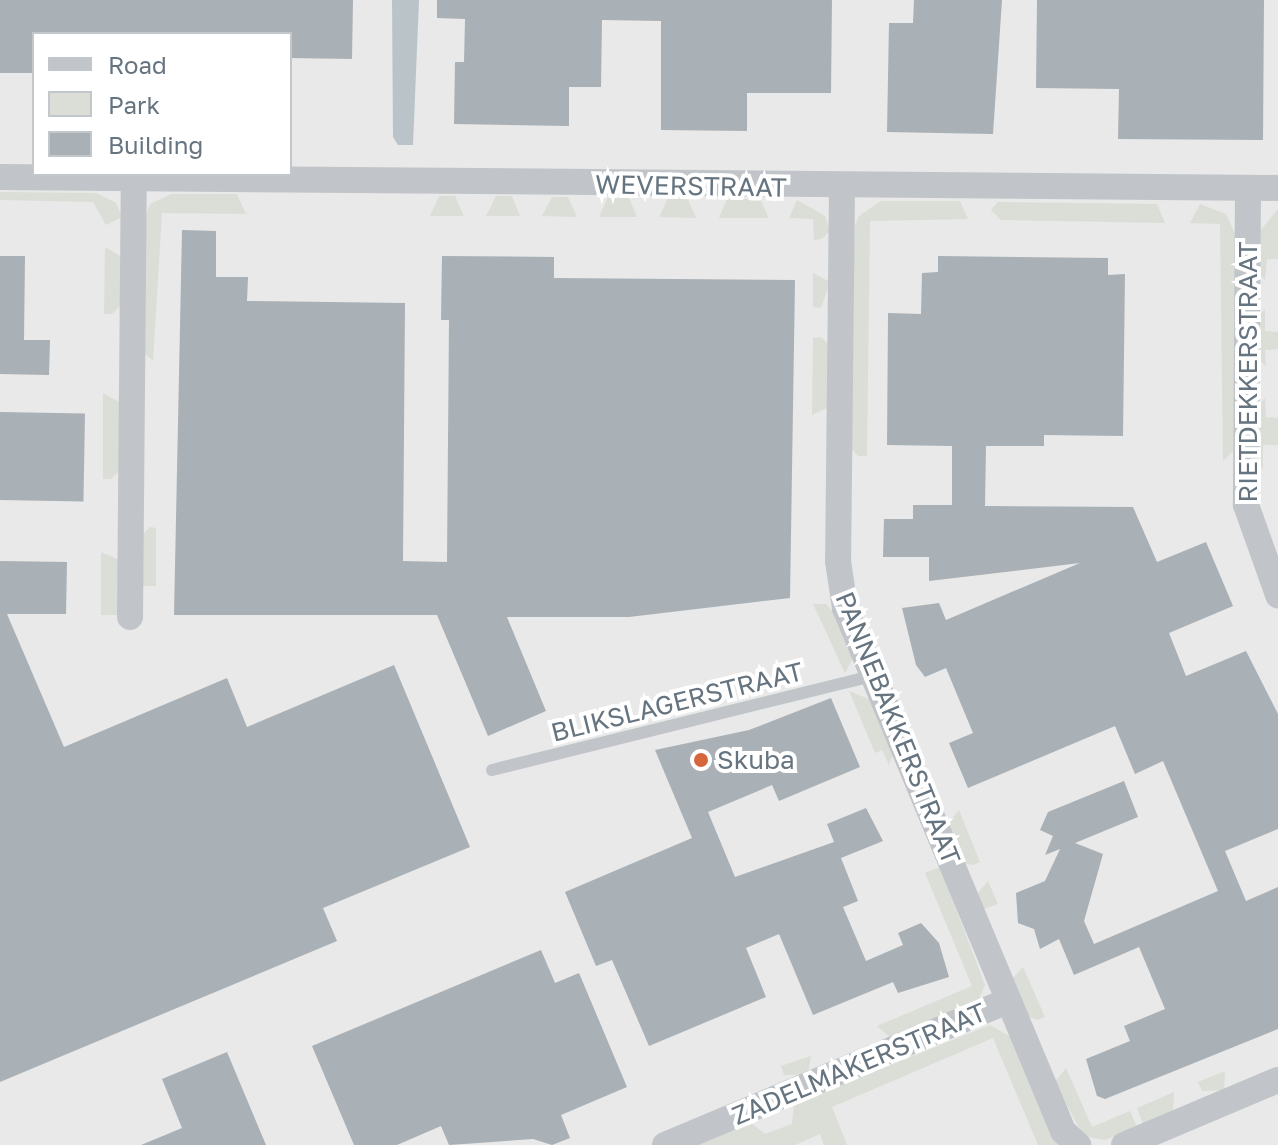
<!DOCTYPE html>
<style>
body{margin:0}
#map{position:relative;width:1278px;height:1145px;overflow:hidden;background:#fafaf8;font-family:"Golos Text",sans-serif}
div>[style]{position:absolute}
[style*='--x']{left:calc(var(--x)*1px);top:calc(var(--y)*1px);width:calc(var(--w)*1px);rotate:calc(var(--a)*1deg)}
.built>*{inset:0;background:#e8e9e8}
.green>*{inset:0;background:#daded7}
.water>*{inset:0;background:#bac4c8}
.building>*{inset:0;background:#a9b0b6;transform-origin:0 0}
.lane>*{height:12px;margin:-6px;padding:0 6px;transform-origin:6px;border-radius:6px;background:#c1c5c9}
.street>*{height:26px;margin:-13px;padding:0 13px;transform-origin:13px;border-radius:13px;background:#c1c5c9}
.dots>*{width:22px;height:22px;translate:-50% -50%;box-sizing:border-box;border:4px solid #fff;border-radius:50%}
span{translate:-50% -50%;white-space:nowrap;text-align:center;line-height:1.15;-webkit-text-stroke:8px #fff;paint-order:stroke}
.street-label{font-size:26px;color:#667480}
.poi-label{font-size:26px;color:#667480}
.left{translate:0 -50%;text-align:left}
.legend{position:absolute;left:32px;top:32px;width:260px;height:144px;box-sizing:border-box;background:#fff;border:2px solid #c2c7cc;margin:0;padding:10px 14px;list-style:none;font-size:24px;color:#667480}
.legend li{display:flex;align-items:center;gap:16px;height:40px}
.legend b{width:40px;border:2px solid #c2c7cc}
</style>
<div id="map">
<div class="built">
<i style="clip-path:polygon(evenodd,0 0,1278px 0,1278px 1145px,0 1145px,0 0,34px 34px,290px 34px,290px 174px,34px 174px,34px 34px)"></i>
</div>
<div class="green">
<i style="clip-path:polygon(0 192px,96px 193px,116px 203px,122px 217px,106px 225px,93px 202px,0 200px)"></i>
<i style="clip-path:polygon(171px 194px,237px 194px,246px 214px,162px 213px,153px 361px,143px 352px,145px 218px,150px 204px)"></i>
<i style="clip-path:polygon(439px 196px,455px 196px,464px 216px,430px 216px)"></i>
<i style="clip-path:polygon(496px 196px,512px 196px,520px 216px,486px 216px)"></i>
<i style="clip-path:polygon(552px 197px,568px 197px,577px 217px,542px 216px)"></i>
<i style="clip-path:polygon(608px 197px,629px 198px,637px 217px,599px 217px)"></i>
<i style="clip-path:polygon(668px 198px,688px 199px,696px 218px,659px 217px)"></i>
<i style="clip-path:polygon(727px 199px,760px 199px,769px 218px,719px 218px)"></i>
<i style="clip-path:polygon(797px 200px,825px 216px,830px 231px,822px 239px,814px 240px,813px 219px,789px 218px)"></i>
<i style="clip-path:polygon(881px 201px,960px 201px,968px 219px,870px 221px,867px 456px,858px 456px,850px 447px,852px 232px,859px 216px)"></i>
<i style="clip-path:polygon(998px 202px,1157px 204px,1165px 223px,1001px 220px,991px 210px)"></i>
<i style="clip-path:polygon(1200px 204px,1226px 214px,1237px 238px,1233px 451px,1223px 461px,1220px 224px,1190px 223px)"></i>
<i style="clip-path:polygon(1278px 209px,1278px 259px,1267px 259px,1265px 280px,1258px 273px,1260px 231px)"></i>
<i style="clip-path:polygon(105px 247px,122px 257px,122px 304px,112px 314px,104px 314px)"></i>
<i style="clip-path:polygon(813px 273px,830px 282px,821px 308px,813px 307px)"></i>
<i style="clip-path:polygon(1265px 309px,1265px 331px,1278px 332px,1278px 349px,1265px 350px,1266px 366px,1256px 357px,1257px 317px)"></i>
<i style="clip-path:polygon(821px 337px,830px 346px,829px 407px,812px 415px,813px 338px)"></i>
<i style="clip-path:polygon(103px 393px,121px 403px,120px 470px,111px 479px,103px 479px)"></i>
<i style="clip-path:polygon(1265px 398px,1266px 417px,1278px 418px,1278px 445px,1263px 445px,1263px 469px,1255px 461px,1256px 408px)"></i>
<i style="clip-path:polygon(150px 527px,156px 528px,156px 586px,142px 586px,141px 536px)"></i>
<i style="clip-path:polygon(101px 552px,120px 560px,119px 615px,101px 615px)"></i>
<i style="clip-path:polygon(813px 604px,826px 604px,836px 615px,853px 658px,845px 673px)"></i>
<i style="clip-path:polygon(849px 691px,871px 700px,893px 754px,889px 765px,882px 750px,875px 753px)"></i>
<i style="clip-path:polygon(959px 810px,980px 862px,973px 865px,962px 863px,947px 825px)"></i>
<i style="clip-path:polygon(940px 867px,985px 985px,979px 999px,892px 1039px,877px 1026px,972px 986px,925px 873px)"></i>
<i style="clip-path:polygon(988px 881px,998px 904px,982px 910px,976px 895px)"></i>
<i style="clip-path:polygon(1023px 967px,1045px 1017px,1038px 1020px,1026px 1016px,1011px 980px)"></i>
<i style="clip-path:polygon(990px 1025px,1011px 1037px,1060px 1145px,1038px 1145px,993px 1038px,832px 1107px,847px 1145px,824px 1145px,820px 1134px,795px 1145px,696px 1145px,750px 1122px,765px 1134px,792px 1124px,794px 1104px)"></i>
<i style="clip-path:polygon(811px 1056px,808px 1074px,784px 1075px,781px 1066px)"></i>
<i style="clip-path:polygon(1066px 1068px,1092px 1127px,1130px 1111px,1137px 1127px,1105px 1140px,1084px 1136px,1054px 1083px)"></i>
<i style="clip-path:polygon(1225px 1071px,1224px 1090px,1202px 1091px,1198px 1082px)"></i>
<i style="clip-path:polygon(1174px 1092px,1173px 1112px,1143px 1124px,1137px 1108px)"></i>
</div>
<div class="water">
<i style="clip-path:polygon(392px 0,419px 0,413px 145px,398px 145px,393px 137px)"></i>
</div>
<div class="building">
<i style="clip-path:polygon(0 0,353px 0,352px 59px,290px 58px,290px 34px,34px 34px,34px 73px,0 73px)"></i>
<i style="clip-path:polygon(437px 0,832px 0,831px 93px,747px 93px,747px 131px,661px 130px,661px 21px,602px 20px,601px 87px,569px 87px,569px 126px,454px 124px,455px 62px,464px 62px,465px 19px,437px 18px)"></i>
<i style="clip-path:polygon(914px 0,1002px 0,993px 134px,887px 132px,889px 23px,913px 23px)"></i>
<i style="clip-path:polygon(1037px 0,1264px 0,1263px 140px,1118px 139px,1119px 89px,1036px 88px)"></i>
<i style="clip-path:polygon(182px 230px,216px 231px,216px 277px,248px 277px,247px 301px,405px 303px,403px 561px,447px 562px,449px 320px,441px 320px,442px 256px,554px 257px,554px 278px,795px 280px,790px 598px,629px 617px,507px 617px,546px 711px,488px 736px,437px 615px,174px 615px)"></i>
<i style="clip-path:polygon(0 256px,25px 256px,24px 340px,50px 340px,49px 375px,0 374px)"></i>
<i style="clip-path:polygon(938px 256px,1108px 258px,1108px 275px,1125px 274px,1123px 436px,1044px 435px,1044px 446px,986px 446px,985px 506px,1133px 507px,1157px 562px,1206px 542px,1233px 606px,1169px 633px,1186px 676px,1246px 651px,1278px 714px,1278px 829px,1225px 851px,1246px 901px,1278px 887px,1278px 1029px,1105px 1099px,1097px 1096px,1086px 1059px,1130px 1041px,1124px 1026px,1165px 1009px,1139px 947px,1074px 975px,1059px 939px,1040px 949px,1034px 929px,1018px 923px,1016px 893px,1045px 881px,1060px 849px,1045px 855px,1053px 836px,1040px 830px,1048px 812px,1124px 781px,1138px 817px,1075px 843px,1103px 854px,1084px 921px,1094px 944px,1218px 891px,1163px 761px,1135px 774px,1115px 726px,968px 788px,949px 743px,973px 733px,946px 668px,925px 677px,916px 665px,902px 608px,939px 603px,946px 620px,1080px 563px,929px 581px,929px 557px,883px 557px,884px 519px,913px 519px,913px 505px,952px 505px,952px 446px,887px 445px,888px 313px,921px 314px,922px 273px,938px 272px)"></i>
<i style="left:0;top:412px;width:85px;height:88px;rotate:1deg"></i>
<i style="clip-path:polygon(0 561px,67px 562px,66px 614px,7px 614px,64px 747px,227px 678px,247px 727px,394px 665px,470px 847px,323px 908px,337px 941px,0 1082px)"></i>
<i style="clip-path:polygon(831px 698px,860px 767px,779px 801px,772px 785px,708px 812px,735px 877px,834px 842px,827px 824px,866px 808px,883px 841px,841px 858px,858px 901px,843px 907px,866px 961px,903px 945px,898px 933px,921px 923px,939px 943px,949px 977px,898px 993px,893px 982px,813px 1015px,779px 934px,746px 948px,766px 997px,649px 1046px,612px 960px,596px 966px,565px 892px,692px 838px,655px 750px,749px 730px)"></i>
<i style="clip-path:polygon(541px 950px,555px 983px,579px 973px,627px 1087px,561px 1115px,570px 1138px,552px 1145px,533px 1139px,449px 1145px,441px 1126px,397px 1145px,354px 1145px,312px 1046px)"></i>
<i style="clip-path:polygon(227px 1052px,266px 1145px,141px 1145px,182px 1128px,162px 1079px)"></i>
</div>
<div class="lane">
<i style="--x:492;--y:770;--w:392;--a:-13.9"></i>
</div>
<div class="street">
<i style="--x:0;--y:177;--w:1278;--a:0.49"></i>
<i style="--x:842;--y:188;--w:373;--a:90.6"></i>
<i style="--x:838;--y:561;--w:48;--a:81.5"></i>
<i style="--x:845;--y:608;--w:567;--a:67.37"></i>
<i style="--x:1063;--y:1131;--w:21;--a:43"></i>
<i style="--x:1248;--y:192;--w:313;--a:90.4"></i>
<i style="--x:1246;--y:505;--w:96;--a:70.4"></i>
<i style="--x:130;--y:617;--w:437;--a:-89.5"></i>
<i style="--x:665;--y:1145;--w:372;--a:-22.8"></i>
<i style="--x:1124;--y:1145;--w:167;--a:-22.9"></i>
</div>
<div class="dots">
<i style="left:701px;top:760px;background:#d6673c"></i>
</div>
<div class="street-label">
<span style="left:691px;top:186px;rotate:1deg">WEVERSTRAAT</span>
<span style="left:1248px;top:372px;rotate:-90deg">RIETDEKKERSTRAAT</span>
<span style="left:677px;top:702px;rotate:-14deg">BLIKSLAGERSTRAAT</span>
<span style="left:898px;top:728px;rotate:68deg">PANNEBAKKERSTRAAT</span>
<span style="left:859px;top:1064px;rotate:-23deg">ZADELMAKERSTRAAT</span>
</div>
<div class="poi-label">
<span class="left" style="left:717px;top:760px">Skuba</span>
</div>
<ul class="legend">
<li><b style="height:10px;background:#c1c5c9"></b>Road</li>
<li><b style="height:22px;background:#daded7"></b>Park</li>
<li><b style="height:22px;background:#a9b0b6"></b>Building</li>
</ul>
</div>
